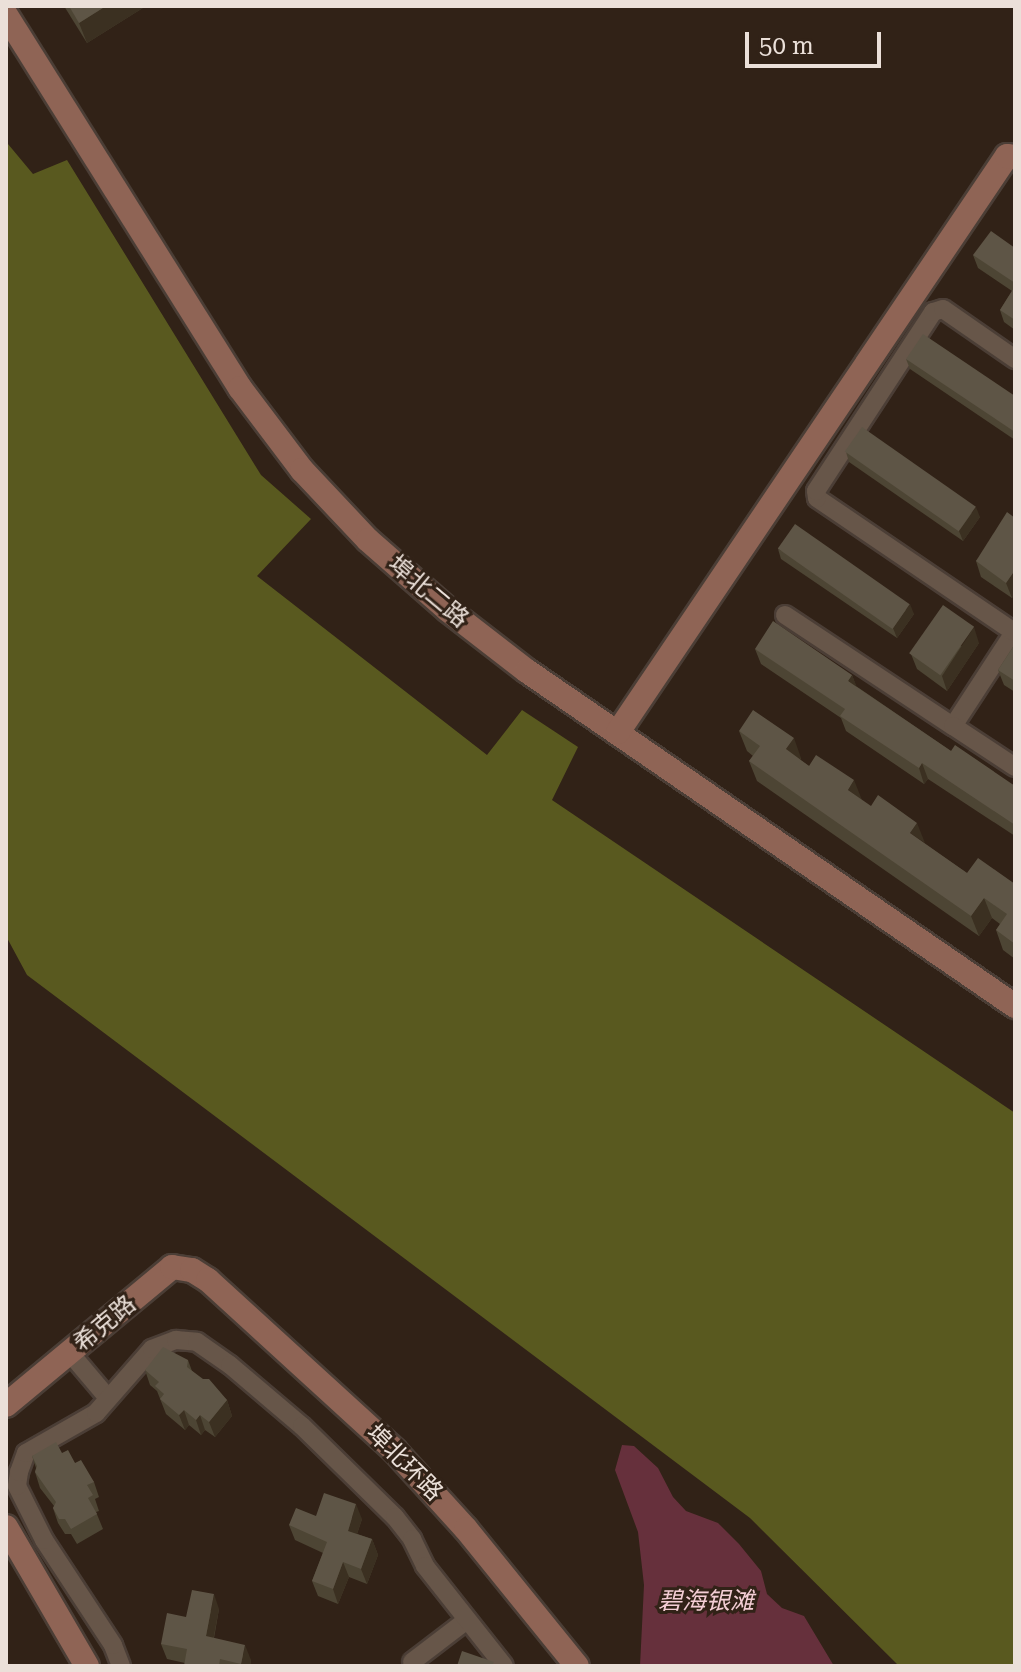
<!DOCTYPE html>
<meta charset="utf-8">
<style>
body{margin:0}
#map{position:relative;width:1021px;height:1672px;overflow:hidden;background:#312217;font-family:"Roboto Serif","Noto Sans SC",serif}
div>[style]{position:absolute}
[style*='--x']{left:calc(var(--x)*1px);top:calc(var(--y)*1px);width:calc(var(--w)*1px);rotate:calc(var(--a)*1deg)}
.green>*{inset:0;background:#66303c}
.water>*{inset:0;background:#59591f}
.roads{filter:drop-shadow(2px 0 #4b3e36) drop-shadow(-2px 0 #4b3e36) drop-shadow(0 2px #4b3e36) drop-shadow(0 -2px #4b3e36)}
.street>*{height:18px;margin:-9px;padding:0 9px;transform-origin:9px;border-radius:9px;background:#675649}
.secondary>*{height:24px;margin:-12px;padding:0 12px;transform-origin:12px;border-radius:12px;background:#8f6455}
.wall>*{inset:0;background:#4d4534}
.shaded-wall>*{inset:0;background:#3b3021}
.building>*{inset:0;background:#5e5546;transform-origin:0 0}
span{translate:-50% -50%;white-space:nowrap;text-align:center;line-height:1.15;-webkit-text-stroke:6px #312217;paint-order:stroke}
.street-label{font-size:24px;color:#ebe0d9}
.park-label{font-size:24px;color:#f3cdd4;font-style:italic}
.frame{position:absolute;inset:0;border:8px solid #ebe0d9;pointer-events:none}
.scale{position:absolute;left:745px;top:32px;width:136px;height:36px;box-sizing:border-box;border:4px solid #ebe0d9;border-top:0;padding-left:10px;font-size:24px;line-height:28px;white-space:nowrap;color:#ebe0d9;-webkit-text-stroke:6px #312217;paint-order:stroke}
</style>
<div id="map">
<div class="green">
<i style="clip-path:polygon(622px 1445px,634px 1446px,658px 1468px,673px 1497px,686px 1511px,718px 1523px,739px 1544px,761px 1571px,767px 1594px,782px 1608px,804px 1616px,834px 1666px,640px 1666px,644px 1585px,638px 1532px,615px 1470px)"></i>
</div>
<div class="water">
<i style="clip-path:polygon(6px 119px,8px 144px,33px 174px,67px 160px,261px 475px,311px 519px,257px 576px,487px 755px,522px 710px,578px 747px,552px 800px,1015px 1113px,1015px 1666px,899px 1666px,750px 1518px,27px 975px,6px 936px)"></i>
</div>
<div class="roads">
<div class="street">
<i style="--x:785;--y:615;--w:201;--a:33.5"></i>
<i style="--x:1015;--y:631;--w:113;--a:123.1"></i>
<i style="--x:953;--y:726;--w:74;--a:33.5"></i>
<i style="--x:1014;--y:632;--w:238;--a:-145.8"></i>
<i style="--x:817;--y:498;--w:7;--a:-98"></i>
<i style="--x:816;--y:491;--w:214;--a:-56.8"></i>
<i style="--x:933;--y:312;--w:10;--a:-17"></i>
<i style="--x:943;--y:309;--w:88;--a:34.8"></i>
<i style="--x:70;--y:1353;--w:59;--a:49.8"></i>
<i style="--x:412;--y:1662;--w:69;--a:-37.4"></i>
<i style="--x:121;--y:1666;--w:22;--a:-111"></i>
<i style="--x:113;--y:1645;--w:126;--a:-123.3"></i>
<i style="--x:44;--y:1540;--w:60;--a:-116.6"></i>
<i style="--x:17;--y:1486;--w:14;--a:-82"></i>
<i style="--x:19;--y:1472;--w:20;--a:-70"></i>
<i style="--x:26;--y:1453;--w:81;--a:-29.7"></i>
<i style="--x:96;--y:1413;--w:85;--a:-48.8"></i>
<i style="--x:152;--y:1349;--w:26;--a:-21"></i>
<i style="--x:176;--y:1340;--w:21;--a:5"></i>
<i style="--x:197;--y:1342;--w:40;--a:34.9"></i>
<i style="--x:230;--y:1365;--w:94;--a:40.3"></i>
<i style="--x:302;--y:1426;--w:130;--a:44.4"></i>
<i style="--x:395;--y:1517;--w:28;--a:52"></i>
<i style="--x:412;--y:1539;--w:30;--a:64"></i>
<i style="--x:425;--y:1566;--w:127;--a:51.7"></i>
</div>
<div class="secondary">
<i style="--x:6;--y:15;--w:440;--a:57.9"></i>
<i style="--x:240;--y:388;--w:103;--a:52.9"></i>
<i style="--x:302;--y:470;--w:96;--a:46.7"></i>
<i style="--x:368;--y:540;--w:106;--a:41.2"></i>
<i style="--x:448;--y:610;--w:100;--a:37.7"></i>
<i style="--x:527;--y:671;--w:592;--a:34.47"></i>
<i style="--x:618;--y:732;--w:695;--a:-55.97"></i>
<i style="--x:1007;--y:156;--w:8;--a:7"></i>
<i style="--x:6;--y:1405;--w:216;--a:-39.7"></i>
<i style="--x:172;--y:1267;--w:20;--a:9"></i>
<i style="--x:192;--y:1270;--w:19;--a:32"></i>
<i style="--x:208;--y:1280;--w:253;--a:42.4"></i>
<i style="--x:395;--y:1451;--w:105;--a:47.7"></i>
<i style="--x:466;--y:1529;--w:176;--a:51"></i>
<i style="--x:6;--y:1527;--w:161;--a:59.8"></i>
</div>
</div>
<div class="wall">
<i style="clip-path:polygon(64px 6px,146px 6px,87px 43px)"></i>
<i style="clip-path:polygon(1015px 248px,1015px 330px,1004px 322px,1000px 310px,1012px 291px,978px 268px,973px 255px)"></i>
<i style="clip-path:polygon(906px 359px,1015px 396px,1015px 440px,910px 369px)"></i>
<i style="clip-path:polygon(846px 452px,980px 517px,963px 541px,849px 462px)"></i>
<i style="clip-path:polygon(1015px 518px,1015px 593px,1012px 598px,981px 577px,976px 561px)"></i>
<i style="clip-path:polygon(778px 549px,914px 614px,897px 638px,781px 559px)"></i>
<i style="clip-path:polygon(979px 643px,947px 691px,917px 669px,911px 654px)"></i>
<i style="clip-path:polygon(1015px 644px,1015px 692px,1004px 685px,998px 670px)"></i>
<i style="clip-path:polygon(755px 649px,852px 675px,856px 686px,951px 751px,1015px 786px,1015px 836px,928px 779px,924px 784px,846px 731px,841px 718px,761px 664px)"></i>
<i style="clip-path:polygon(739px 731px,801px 758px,800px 760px,861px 800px,967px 873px,1015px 884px,1015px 959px,1003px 950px,996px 930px,1000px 924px,992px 918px,979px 936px,757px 781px,749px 761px,753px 756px,747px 751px)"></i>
<i style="clip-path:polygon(188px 1360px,192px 1371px,227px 1400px,232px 1416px,215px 1437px,205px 1430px,201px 1435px,189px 1425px,185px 1430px,166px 1414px,157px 1391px,150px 1385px,145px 1370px)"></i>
<i style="clip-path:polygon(62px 1453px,75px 1463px,94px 1482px,99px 1497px,95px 1499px,99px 1511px,96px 1512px,103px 1529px,77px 1544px,71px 1534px,65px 1534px,58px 1523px,53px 1508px,54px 1506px,40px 1488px,35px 1472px,36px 1468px,32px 1456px)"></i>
<i style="clip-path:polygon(316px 1516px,362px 1519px,357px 1534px,372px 1539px,378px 1555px,367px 1584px,349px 1577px,338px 1604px,318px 1596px,312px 1581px,323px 1553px,295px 1540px,289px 1525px)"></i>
<i style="clip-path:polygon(219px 1609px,214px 1638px,251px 1660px,250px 1666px,184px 1666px,185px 1663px,167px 1659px,161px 1644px,186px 1617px)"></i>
</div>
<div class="shaded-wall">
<i style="clip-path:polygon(106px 6px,146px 6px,87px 43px,79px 23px)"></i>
<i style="clip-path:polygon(976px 507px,980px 517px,963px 541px,959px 531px)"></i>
<i style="clip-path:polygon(1015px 570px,1015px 593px,1012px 598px,1006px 583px)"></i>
<i style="clip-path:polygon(910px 604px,914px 614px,897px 638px,893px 628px)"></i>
<i style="clip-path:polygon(974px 627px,979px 643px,947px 691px,942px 676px)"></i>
<i style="clip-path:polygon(852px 675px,858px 690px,848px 681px)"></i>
<i style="clip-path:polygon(794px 738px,801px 758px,793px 769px,786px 749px)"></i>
<i style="clip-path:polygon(922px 763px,928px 779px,924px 784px,919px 768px)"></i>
<i style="clip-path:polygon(854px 780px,862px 800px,848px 790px)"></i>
<i style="clip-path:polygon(917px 823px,925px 843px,910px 833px)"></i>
<i style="clip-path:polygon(984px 898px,992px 918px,979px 936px,971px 916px)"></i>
<i style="clip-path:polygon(227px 1400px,232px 1416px,215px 1437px,209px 1422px)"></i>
<i style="clip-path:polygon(184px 1410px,189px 1425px,185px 1430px,179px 1415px)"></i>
<i style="clip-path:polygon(200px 1415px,205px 1430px,201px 1435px,196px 1420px)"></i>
<i style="clip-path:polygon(356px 1504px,362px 1519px,353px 1546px,348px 1531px)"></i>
<i style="clip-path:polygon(372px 1539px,378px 1555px,367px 1584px,361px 1569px)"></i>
<i style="clip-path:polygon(343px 1562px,349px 1577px,338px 1604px,333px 1589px)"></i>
<i style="clip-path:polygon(214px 1594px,219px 1609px,211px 1651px,206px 1636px)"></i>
<i style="clip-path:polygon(245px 1645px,251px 1660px,250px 1666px,242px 1666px,241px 1664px)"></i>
</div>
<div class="building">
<i style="clip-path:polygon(69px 6px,106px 6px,79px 23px)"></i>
<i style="clip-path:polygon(991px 231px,1015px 248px,1015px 283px,973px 255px)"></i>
<i style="clip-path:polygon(1015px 286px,1015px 320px,1000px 310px)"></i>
<i style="clip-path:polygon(923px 334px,1015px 396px,1015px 432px,906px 359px)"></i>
<i style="left:862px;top:427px;width:139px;height:30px;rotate:35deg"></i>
<i style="clip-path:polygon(1007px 512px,1015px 518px,1015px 570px,1006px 583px,976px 561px)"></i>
<i style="left:795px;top:524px;width:140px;height:30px;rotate:35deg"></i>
<i style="left:943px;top:605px;width:38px;height:59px;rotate:35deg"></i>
<i style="clip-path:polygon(773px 621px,852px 675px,848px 681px,951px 751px,955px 745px,1015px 786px,1015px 825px,922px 763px,919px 768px,840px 716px,845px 709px,755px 649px)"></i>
<i style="clip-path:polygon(1015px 644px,1015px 681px,998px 670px)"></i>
<i style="clip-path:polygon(753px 710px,794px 738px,786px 749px,809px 766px,816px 755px,854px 780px,848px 790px,871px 806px,878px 795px,917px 823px,910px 833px,967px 873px,978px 858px,1015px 884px,1015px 944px,996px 930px,1007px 914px,984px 898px,971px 916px,749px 761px,760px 746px,739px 731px)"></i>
<i style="clip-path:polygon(163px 1347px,188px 1360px,187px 1367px,203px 1379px,209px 1379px,227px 1400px,209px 1422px,200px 1415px,196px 1420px,184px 1410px,179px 1415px,160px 1399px,164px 1394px,155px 1386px,159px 1382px,145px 1370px)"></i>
<i style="clip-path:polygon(56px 1442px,62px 1453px,68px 1450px,75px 1463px,81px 1460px,94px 1482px,87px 1485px,93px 1495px,88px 1498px,97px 1514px,71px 1529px,65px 1519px,59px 1519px,53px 1508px,56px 1502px,35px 1472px,37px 1466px,32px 1456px)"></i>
<i style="clip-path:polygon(324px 1493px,356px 1504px,348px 1531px,372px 1539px,361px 1569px,343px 1562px,333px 1589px,312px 1581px,327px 1542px,289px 1525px,296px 1508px,316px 1516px)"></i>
<i style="clip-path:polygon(192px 1590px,214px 1594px,206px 1636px,245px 1645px,241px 1664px,220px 1659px,219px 1666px,184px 1666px,187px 1649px,161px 1644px,167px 1613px,186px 1617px)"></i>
<i style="clip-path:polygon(462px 1651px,494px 1662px,492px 1666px,457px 1666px)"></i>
</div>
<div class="street-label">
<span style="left:428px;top:592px;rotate:40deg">埠北二路</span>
<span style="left:105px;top:1324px;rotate:-40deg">希克路</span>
<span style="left:404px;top:1463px;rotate:45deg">埠北环路</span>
</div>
<div class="park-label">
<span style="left:706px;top:1602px">碧海银滩</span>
</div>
<div class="frame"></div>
<div class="scale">50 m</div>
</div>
